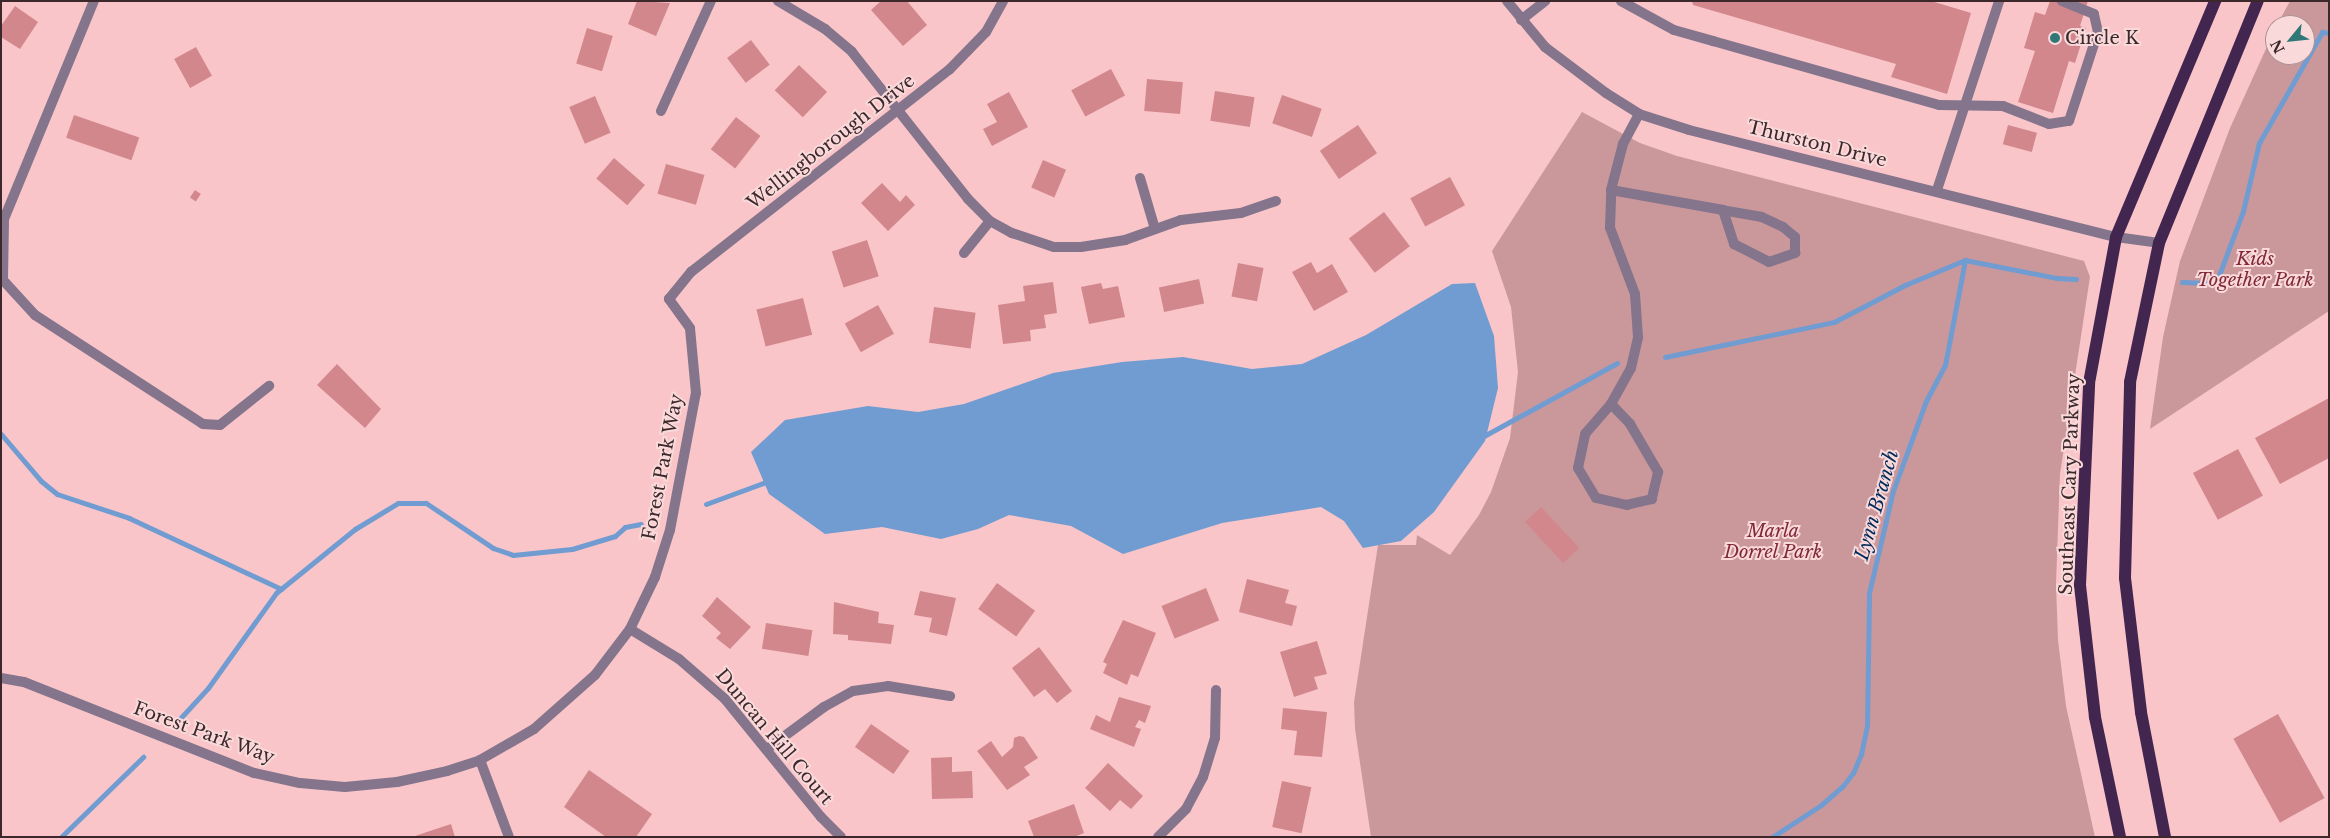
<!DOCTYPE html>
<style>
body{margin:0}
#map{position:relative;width:2330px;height:838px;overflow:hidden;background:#f9c5c8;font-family:"Libre Baskerville",serif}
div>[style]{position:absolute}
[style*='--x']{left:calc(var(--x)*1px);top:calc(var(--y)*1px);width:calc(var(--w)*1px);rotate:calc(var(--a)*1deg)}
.green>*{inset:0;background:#ca989b}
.water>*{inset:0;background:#719cd1}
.stream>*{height:5px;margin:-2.5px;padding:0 2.5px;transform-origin:2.5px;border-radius:2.5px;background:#719cd1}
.building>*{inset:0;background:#d2878d;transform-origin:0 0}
.lane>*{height:10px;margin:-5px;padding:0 5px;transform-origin:5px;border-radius:5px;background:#84748c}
.street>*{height:10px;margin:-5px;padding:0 5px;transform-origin:5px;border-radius:5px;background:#84748c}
.primary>*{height:12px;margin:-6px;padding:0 6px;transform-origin:6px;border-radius:6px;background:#432650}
.dots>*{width:14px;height:14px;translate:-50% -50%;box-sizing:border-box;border:2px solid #f9d9da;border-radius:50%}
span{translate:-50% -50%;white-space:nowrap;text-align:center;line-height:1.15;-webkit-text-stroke:4px #f9d9da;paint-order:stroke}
.poi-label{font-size:18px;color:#3c282a}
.left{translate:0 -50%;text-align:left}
.street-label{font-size:18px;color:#3c282a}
.park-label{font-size:18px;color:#812837;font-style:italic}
.water-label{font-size:19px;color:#002b5b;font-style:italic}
.frame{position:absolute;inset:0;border:2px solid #3c282a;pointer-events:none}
.north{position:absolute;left:2265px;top:15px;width:50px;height:50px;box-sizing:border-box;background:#f9d9da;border:1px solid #ad9294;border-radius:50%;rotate:242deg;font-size:14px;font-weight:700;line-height:20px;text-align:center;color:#3c282a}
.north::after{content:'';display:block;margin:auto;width:18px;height:22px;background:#2f7877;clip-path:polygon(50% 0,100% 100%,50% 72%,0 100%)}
</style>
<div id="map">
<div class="green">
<i style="clip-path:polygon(2290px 1px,2329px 1px,2329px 311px,2150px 429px,2163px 337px,2180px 261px,2230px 128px,2275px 29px,2275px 55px,2305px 55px,2305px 25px,2277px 25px)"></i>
<i style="clip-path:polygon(1582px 112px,1640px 143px,1677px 156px,2084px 261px,2090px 277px,2060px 474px,2056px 584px,2058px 640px,2066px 706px,2095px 837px,1371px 837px,1355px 729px,1354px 702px,1378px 545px,1416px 545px,1417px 535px,1450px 555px,1479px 515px,1491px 492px,1510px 438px,1518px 372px,1511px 307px,1492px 251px)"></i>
</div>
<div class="water">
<i style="clip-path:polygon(1475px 283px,1494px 336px,1498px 388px,1485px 441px,1434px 512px,1401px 541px,1363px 548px,1344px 521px,1321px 507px,1222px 523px,1123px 554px,1071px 526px,1009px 515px,978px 529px,941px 539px,882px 527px,825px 534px,769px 494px,751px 452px,785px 420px,868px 406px,918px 412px,964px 404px,1053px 373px,1122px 362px,1183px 357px,1252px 369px,1302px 364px,1366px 335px,1452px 284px)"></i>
</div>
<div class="stream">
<i style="--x:1965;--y:260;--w:94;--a:11.1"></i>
<i style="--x:2057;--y:278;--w:19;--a:3"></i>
<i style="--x:2182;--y:282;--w:34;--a:2"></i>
<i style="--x:2216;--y:283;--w:77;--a:-69.4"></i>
<i style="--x:2243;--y:211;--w:70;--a:-76.8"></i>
<i style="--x:2259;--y:143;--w:128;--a:-60.4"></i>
<i style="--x:2322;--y:32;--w:7;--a:8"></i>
<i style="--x:1665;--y:357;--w:173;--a:-11.7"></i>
<i style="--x:1834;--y:322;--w:80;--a:-27.5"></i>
<i style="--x:1905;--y:285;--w:65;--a:-22.6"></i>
<i style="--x:1;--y:434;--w:62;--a:49.6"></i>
<i style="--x:41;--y:481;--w:21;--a:39"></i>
<i style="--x:57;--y:494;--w:76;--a:18.4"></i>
<i style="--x:129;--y:518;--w:168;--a:25"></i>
<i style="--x:1482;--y:437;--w:154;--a:-28.7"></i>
<i style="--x:706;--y:504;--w:67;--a:-20.1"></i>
<i style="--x:175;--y:724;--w:49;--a:-47.5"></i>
<i style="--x:208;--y:688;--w:117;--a:-54.4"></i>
<i style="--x:276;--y:593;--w:102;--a:-39"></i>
<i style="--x:355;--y:529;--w:50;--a:-31.2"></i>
<i style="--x:398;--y:503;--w:28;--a:0"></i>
<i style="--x:426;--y:503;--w:81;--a:33.9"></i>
<i style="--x:493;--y:548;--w:21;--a:19"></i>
<i style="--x:513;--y:555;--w:59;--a:-5.8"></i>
<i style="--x:572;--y:549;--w:45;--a:-16.8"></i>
<i style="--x:615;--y:536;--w:13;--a:-42"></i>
<i style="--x:625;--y:527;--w:16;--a:-11"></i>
<i style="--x:61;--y:837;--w:115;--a:-44.3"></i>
<i style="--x:1772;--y:837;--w:59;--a:-33.1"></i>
<i style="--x:1821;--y:805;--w:28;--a:-41"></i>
<i style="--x:1842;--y:787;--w:18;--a:-52"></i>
<i style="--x:1853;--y:773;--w:21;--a:-67"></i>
<i style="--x:1861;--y:754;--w:29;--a:-78"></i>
<i style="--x:1867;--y:726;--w:133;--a:-89.1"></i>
<i style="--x:1869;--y:593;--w:105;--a:-76.8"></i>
<i style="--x:1893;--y:491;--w:96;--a:-69.9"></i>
<i style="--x:1926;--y:401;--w:41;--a:-62.2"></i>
<i style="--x:1945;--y:365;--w:107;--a:-79.2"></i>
</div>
<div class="building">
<i style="clip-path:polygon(637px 1px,670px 3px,656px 36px,628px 24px)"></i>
<i style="clip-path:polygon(881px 1px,907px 1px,927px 25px,903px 46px,871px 10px)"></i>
<i style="clip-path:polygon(1692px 1px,1931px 1px,1971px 13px,1947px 94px,1891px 77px,1896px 64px,1693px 5px)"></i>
<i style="clip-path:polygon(2050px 1px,2088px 1px,2080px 26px,2086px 28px,2075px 63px,2069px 61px,2053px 113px,2018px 102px,2035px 51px,2024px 48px,2035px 12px,2045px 15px)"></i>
<i style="clip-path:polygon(15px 6px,38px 22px,20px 49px,1px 37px,1px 26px)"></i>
<i style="left:587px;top:28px;width:27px;height:37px;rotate:17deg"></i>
<i style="left:751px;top:40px;width:31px;height:30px;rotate:53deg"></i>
<i style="left:196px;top:47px;width:33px;height:25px;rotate:61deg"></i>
<i style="left:799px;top:65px;width:39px;height:35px;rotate:44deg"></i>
<i style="left:1111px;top:69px;width:30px;height:45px;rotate:62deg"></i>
<i style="left:1147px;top:79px;width:36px;height:32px;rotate:5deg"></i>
<i style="left:1215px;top:91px;width:40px;height:30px;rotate:9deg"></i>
<i style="clip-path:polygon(1009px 92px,1028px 127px,992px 146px,983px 129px,997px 122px,987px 104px)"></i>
<i style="left:1282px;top:95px;width:42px;height:30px;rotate:19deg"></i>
<i style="left:595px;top:96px;width:40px;height:28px;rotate:67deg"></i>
<i style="left:74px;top:115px;width:69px;height:24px;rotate:19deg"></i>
<i style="left:736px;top:117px;width:31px;height:41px;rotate:38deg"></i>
<i style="left:1358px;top:125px;width:34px;height:46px;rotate:56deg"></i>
<i style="left:2008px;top:125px;width:30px;height:20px;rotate:15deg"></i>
<i style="left:614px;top:158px;width:41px;height:27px;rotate:41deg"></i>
<i style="left:1043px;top:160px;width:25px;height:30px;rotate:23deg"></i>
<i style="left:666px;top:164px;width:40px;height:31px;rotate:16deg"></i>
<i style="left:1450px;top:177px;width:32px;height:45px;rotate:62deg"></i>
<i style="clip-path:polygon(882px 183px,900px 202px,906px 195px,915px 205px,888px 231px,861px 203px)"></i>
<i style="left:195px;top:190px;width:7px;height:9px;rotate:34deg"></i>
<i style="left:1384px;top:212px;width:43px;height:44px;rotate:53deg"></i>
<i style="left:867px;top:240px;width:38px;height:37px;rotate:72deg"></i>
<i style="clip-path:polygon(1311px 262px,1317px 273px,1332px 264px,1348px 292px,1314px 311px,1292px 272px)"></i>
<i style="left:1238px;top:263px;width:26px;height:34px;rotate:11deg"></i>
<i style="left:1199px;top:279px;width:25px;height:41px;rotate:78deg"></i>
<i style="clip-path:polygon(1053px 282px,1057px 313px,1044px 315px,1046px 328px,1030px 330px,1031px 341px,1003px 344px,998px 305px,1025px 301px,1023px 286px)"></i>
<i style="clip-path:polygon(1101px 283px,1103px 289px,1118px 286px,1125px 317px,1089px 324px,1081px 287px)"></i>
<i style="left:803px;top:298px;width:38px;height:48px;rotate:76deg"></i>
<i style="left:878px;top:305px;width:33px;height:38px;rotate:61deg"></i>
<i style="left:934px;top:307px;width:42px;height:36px;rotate:8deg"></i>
<i style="clip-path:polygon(337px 364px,381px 409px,365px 428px,317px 385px)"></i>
<i style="clip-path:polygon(2329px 398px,2329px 458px,2280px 484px,2255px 438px)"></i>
<i style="left:2238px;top:449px;width:53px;height:51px;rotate:62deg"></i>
<i style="left:1541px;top:507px;width:56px;height:22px;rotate:47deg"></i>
<i style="clip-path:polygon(1247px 579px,1289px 590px,1285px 603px,1297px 606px,1292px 626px,1239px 612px)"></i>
<i style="left:997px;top:583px;width:47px;height:32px;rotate:36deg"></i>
<i style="left:1206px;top:588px;width:35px;height:48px;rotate:68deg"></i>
<i style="clip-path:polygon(920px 591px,956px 598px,947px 636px,929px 632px,932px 618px,914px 615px)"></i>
<i style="clip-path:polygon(717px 597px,751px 627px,730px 649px,716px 638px,721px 633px,702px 616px)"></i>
<i style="clip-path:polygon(834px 602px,879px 612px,878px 623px,894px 625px,891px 644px,848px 640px,848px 635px,833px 634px)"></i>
<i style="clip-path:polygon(1123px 620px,1156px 633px,1138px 677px,1131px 674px,1127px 685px,1103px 673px,1107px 664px,1103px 662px)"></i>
<i style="left:766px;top:623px;width:47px;height:26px;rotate:9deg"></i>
<i style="clip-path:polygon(1317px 641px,1327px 674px,1314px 677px,1318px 689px,1294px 697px,1280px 652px)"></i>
<i style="clip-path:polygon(1039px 647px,1072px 691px,1057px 703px,1045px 689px,1034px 697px,1012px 668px)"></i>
<i style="clip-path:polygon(1119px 697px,1151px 706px,1145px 723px,1139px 720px,1135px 727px,1141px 729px,1134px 747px,1090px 729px,1096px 715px,1110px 722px)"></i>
<i style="clip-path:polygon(1283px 708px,1327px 712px,1322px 757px,1294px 755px,1297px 731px,1281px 729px)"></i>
<i style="left:2278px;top:714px;width:96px;height:51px;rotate:61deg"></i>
<i style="left:871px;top:724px;width:47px;height:28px;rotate:35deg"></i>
<i style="clip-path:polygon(1019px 736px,1024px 737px,1038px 758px,1024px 767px,1030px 775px,1007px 790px,977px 751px,991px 741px,1002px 757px,1013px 747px,1014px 738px)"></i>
<i style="clip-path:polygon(952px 757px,952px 772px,972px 771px,973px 798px,932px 799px,931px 758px)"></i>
<i style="clip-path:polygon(1108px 763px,1143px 796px,1131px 809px,1120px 800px,1110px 811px,1085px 788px)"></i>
<i style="clip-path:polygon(589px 770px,652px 814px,636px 837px,606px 837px,564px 807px)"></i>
<i style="left:1282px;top:781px;width:30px;height:47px;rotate:12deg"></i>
<i style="clip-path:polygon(1074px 804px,1084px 833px,1074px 837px,1034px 837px,1028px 821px)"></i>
<i style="clip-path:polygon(451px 824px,455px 837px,415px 837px,415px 836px)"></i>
</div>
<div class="lane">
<i style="--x:1621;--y:1;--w:60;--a:28.7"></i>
<i style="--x:1674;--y:30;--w:41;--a:15.8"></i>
<i style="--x:1713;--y:41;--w:235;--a:15.8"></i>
<i style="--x:1939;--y:105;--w:64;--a:0.9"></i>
<i style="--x:2003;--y:106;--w:49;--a:21.4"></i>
<i style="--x:2049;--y:124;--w:20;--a:-9"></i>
<i style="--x:2069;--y:121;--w:94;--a:-72"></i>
<i style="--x:2098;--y:32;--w:18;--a:-103"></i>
<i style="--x:2094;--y:14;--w:35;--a:-158"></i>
<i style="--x:1521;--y:20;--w:31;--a:-38"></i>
<i style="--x:1611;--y:190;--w:114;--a:10.1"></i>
<i style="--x:1723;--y:210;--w:36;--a:72"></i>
<i style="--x:1734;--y:244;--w:39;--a:27"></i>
<i style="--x:1769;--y:262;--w:28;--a:-19"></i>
<i style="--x:1795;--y:253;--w:16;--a:-90"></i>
<i style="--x:1795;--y:237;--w:16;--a:-140"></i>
<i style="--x:1783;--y:227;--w:23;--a:-155"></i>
<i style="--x:1762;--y:217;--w:40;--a:-170"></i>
<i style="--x:1937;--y:190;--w:199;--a:-71.8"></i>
<i style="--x:1;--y:278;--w:50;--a:47.4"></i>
<i style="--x:35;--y:315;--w:200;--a:33"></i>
<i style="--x:203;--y:424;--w:17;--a:3"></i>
<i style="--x:220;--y:425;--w:63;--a:-38.5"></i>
<i style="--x:1611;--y:404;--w:28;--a:46"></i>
<i style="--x:1630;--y:424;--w:56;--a:59.7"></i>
<i style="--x:1658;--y:472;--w:28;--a:103"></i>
<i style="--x:1652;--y:499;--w:26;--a:167"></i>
<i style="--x:1627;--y:505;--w:32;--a:-167"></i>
<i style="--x:1596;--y:498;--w:35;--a:-121"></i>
<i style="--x:1578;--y:468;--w:35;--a:-78"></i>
<i style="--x:1585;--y:434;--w:40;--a:-49"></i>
<i style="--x:1611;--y:404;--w:41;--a:-60.9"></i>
<i style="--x:1631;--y:368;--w:32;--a:-77"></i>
<i style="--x:1638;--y:337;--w:43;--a:-94"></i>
<i style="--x:1635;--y:294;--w:71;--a:-110.7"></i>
<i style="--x:1610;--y:228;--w:38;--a:-88"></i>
<i style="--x:1611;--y:190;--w:48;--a:-75.4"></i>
<i style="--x:1623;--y:144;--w:34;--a:-62"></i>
</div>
<div class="street">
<i style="--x:778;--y:1;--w:55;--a:30.8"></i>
<i style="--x:825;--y:29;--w:35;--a:40"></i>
<i style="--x:852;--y:52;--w:187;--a:51.7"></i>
<i style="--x:968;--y:199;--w:31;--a:45"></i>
<i style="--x:990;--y:221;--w:25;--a:29"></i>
<i style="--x:1012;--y:233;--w:44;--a:18.4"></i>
<i style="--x:1054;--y:247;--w:27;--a:0"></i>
<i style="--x:1081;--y:247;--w:45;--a:-9"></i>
<i style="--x:1125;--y:240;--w:59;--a:-19.7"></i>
<i style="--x:1181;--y:220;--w:60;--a:-6.7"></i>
<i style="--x:1241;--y:213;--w:37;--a:-19"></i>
<i style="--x:1507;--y:1;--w:60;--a:50.4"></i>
<i style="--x:1545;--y:47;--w:76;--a:37"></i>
<i style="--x:1606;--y:93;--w:39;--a:32"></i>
<i style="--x:1639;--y:114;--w:52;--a:17.7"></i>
<i style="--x:1689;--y:130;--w:440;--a:14.1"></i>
<i style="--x:2116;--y:237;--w:43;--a:7.9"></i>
<i style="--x:661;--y:111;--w:121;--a:-65.6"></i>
<i style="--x:1140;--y:178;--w:53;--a:73.6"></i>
<i style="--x:964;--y:253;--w:41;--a:-50.9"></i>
<i style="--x:3;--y:278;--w:59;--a:-89"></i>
<i style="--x:4;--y:219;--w:236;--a:-67.6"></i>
<i style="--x:630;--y:629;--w:57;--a:31.5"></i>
<i style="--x:679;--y:659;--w:61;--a:41"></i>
<i style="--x:725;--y:699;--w:152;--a:50.9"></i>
<i style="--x:821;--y:817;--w:28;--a:45"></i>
<i style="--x:1;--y:678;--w:23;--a:10"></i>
<i style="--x:24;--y:682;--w:247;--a:21.6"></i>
<i style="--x:254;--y:773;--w:47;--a:12.3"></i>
<i style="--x:300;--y:783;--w:45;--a:5.1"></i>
<i style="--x:345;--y:787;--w:52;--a:-5.5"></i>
<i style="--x:397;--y:782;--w:51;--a:-12.4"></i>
<i style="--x:447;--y:771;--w:35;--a:-18"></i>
<i style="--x:480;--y:760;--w:62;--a:-29.9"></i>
<i style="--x:534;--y:729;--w:81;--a:-41.5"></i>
<i style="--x:595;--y:675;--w:58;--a:-52.7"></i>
<i style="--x:630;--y:629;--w:58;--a:-64.3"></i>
<i style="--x:655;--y:577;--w:49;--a:-72.3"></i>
<i style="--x:670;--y:530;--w:139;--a:-79.3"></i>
<i style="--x:696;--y:393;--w:65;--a:-95.3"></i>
<i style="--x:690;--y:328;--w:36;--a:-126"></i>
<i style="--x:669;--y:299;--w:35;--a:-51"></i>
<i style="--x:691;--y:272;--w:328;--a:-38.1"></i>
<i style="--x:949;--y:70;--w:53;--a:-45.8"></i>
<i style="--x:986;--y:32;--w:35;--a:-61"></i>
<i style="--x:767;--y:749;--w:71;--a:-36.4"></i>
<i style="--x:824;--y:707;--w:33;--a:-29"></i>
<i style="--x:853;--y:691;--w:35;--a:-8"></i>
<i style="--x:888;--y:686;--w:63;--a:9.2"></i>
<i style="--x:480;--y:760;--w:82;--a:69.4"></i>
<i style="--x:1158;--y:837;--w:40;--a:-45"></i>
<i style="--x:1186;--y:809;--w:36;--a:-62"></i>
<i style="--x:1203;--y:777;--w:41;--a:-72.9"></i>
<i style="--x:1215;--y:738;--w:48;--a:-88.8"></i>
</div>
<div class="primary">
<i style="--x:2120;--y:837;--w:123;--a:-101.8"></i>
<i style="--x:2095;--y:717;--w:133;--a:-96.5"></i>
<i style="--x:2080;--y:585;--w:202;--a:-87.4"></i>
<i style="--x:2089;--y:383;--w:148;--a:-79.5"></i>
<i style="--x:2116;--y:237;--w:256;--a:-67.2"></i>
<i style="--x:2165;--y:837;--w:127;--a:-100.9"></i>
<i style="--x:2141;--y:712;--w:135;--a:-96.8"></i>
<i style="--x:2125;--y:578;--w:196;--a:-88.5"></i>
<i style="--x:2130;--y:382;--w:142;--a:-78.2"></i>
<i style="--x:2159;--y:243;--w:261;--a:-67.8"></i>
</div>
<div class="dots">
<i style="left:2055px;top:38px;background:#2f7877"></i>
</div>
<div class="poi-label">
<span class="left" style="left:2065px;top:38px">Circle K</span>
</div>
<div class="street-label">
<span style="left:831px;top:142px;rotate:-38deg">Wellingborough Drive</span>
<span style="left:1817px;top:144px;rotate:14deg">Thurston Drive</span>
<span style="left:663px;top:467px;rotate:-79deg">Forest Park Way</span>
<span style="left:2070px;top:484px;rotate:-88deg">Southeast Cary Parkway</span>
<span style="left:204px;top:733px;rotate:20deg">Forest Park Way</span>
<span style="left:774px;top:737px;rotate:50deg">Duncan Hill Court</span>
</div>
<div class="park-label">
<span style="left:2255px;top:270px">Kids<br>Together Park</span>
<span style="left:1773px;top:542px">Marla<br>Dorrel Park</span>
</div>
<div class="water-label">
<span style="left:1877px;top:505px;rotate:-74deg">Lynn Branch</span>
</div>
<div class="frame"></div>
<div class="north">N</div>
</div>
